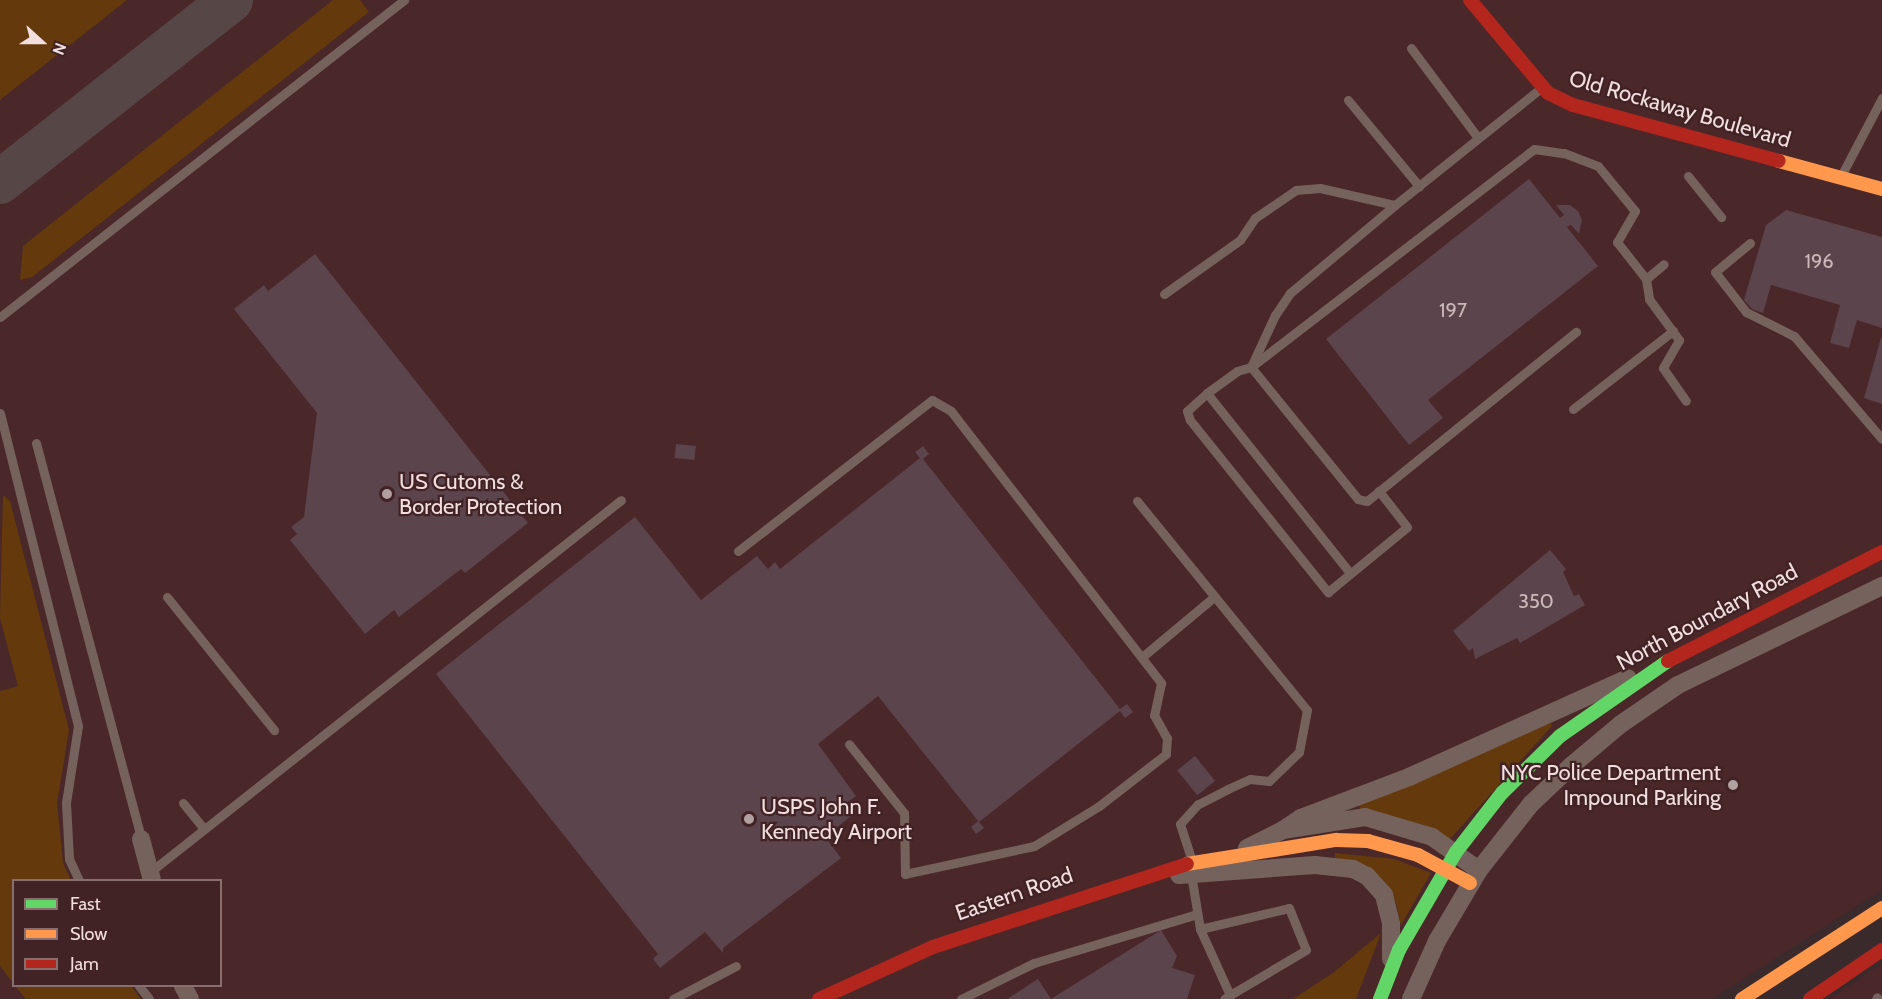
<!DOCTYPE html>
<style>
body{margin:0}
#map{position:relative;width:1882px;height:999px;overflow:hidden;background:#3a2a2b;font-family:Cabin,sans-serif}
div>[style]{position:absolute}
[style*='--x']{left:calc(var(--x)*1px);top:calc(var(--y)*1px);width:calc(var(--w)*1px);rotate:calc(var(--a)*1deg)}
.built>*{inset:0;background:#4a2729}
.green>*{inset:0;background:#643a0c}
.taxiway>*{height:44px;margin:-22px;padding:0 22px;transform-origin:22px;border-radius:22px;background:#564646}
.building>*{inset:0;background:#5b444b;transform-origin:0 0}
.lane>*{height:9px;margin:-4.5px;padding:0 4.5px;transform-origin:4.5px;border-radius:4.5px;background:#76625d}
.street>*{height:18px;margin:-9px;padding:0 9px;transform-origin:9px;border-radius:9px;background:#76625d}
.fast>*{height:14px;margin:-7px;padding:0 7px;transform-origin:7px;border-radius:7px;background:#63d668}
.slow>*{height:14px;margin:-7px;padding:0 7px;transform-origin:7px;border-radius:7px;background:#ff974d}
.jam>*{height:14px;margin:-7px;padding:0 7px;transform-origin:7px;border-radius:7px;background:#b3261e}
.dots>*{width:16px;height:16px;translate:-50% -50%;box-sizing:border-box;border:3px solid #412325;border-radius:50%}
span{translate:-50% -50%;white-space:nowrap;text-align:center;line-height:1.15;-webkit-text-stroke:4.5px #412325;paint-order:stroke}
.number-label{font-size:20px;color:#ccb8b9}
.number-label span{-webkit-text-stroke-width:0}
.street-label{font-size:22px;color:#f2dede}
.poi-label{font-size:22px;color:#f2dede}
.left{translate:0 -50%;text-align:left}
.right{translate:-100% -50%;text-align:right}
.legend{position:absolute;left:12px;top:879px;width:210px;height:108px;box-sizing:border-box;background:#412325;border:2px solid #886e6f;margin:0;padding:8px 10px;list-style:none;font-size:18px;color:#f2dede}
.legend li{display:flex;align-items:center;gap:12px;height:30px}
.legend b{width:30px;border:2px solid #886e6f}
.north{position:absolute;left:12px;top:12px;width:60px;height:60px;-webkit-text-stroke:4px #412325;paint-order:stroke;rotate:111deg;font-size:16px;font-weight:700;line-height:24px;text-align:center;color:#f2dede}
.north::after{content:'';display:block;margin:auto;width:21px;height:27px;background:#f2dede;clip-path:polygon(50% 0,100% 100%,50% 72%,0 100%)}
</style>
<div id="map">
<div class="built">
<i style="clip-path:polygon(evenodd,0 0,1882px 0,1882px 890px,1712px 999px,0 999px,0 0,14px 880px,220px 880px,220px 986px,14px 986px,14px 880px)"></i>
<i style="clip-path:polygon(1882px 963px,1882px 999px,1830px 999px)"></i>
</div>
<div class="green">
<i style="clip-path:polygon(0 0,127px 0,0 100px)"></i>
<i style="clip-path:polygon(333px 0,360px 0,369px 12px,32px 277px,20px 280px,23px 246px)"></i>
<i style="clip-path:polygon(3px 495px,10px 501px,69px 730px,57px 803px,63px 863px,71px 880px,14px 880px,13px 983px,0 966px,0 691px,18px 686px,0 618px)"></i>
<i style="clip-path:polygon(1551px 723px,1552px 726px,1450px 839px,1425px 825px,1360px 810px,1359px 805px)"></i>
<i style="clip-path:polygon(1335px 853px,1394px 859px,1431px 873px,1401px 925px,1396px 903px,1385px 883px,1354px 862px,1335px 858px)"></i>
<i style="clip-path:polygon(1381px 933px,1356px 999px,1293px 999px,1333px 973px)"></i>
<i style="clip-path:polygon(15px 986px,131px 986px,141px 999px,26px 999px)"></i>
</div>
<div class="taxiway">
<i style="--x:0;--y:182;--w:294;--a:-38.2"></i>
</div>
<div class="building">
<i style="clip-path:polygon(1529px 179px,1560px 218px,1564px 215px,1556px 205px,1570px 205px,1578px 211px,1582px 220px,1579px 234px,1571px 225px,1567px 227px,1598px 266px,1428px 400px,1443px 418px,1409px 445px,1326px 339px)"></i>
<i style="clip-path:polygon(1786px 210px,1882px 237px,1882px 328px,1857px 320px,1849px 348px,1830px 343px,1840px 305px,1771px 285px,1763px 313px,1752px 309px,1744px 300px,1766px 225px)"></i>
<i style="clip-path:polygon(315px 254px,528px 523px,465px 573px,461px 569px,399px 617px,394px 610px,365px 634px,290px 540px,297px 534px,291px 527px,304px 517px,317px 413px,234px 309px,264px 285px,268px 291px)"></i>
<i style="clip-path:polygon(1881px 338px,1882px 338px,1882px 404px,1864px 398px)"></i>
<i style="left:676px;top:444px;width:20px;height:14px;rotate:6deg"></i>
<i style="clip-path:polygon(923px 446px,929px 454px,923px 459px,1120px 709px,1127px 704px,1133px 712px,1125px 718px,1120px 711px,979px 822px,984px 828px,976px 834px,971px 827px,978px 821px,878px 696px,818px 744px,856px 796px,843px 806px,851px 816px,825px 837px,841px 858px,723px 948px,723px 953px,705px 932px,660px 968px,653px 959px,658px 954px,436px 674px,635px 517px,701px 600px,757px 556px,768px 569px,775px 562px,780px 569px,920px 458px,915px 452px)"></i>
<i style="clip-path:polygon(1550px 550px,1566px 569px,1563px 572px,1574px 596px,1579px 594px,1585px 605px,1520px 643px,1517px 638px,1475px 659px,1473px 648px,1469px 651px,1453px 631px)"></i>
<i style="left:1195px;top:756px;width:32px;height:23px;rotate:51deg"></i>
<i style="clip-path:polygon(1161px 930px,1177px 956px,1172px 968px,1195px 975px,1187px 999px,1051px 999px)"></i>
<i style="clip-path:polygon(1038px 979px,1051px 999px,1007px 999px)"></i>
</div>
<div class="lane">
<i style="--x:1411;--y:48;--w:112;--a:53.3"></i>
<i style="--x:1348;--y:100;--w:112;--a:50.5"></i>
<i style="--x:1688;--y:176;--w:53;--a:51.2"></i>
<i style="--x:1841;--y:176;--w:88;--a:-62.3"></i>
<i style="--x:1395;--y:205;--w:137;--a:140"></i>
<i style="--x:1290;--y:293;--w:27;--a:124"></i>
<i style="--x:1275;--y:315;--w:57;--a:114.8"></i>
<i style="--x:1251;--y:367;--w:170;--a:51"></i>
<i style="--x:1358;--y:499;--w:9;--a:13"></i>
<i style="--x:1367;--y:501;--w:269;--a:-39"></i>
<i style="--x:1750;--y:243;--w:45;--a:140.4"></i>
<i style="--x:1715;--y:272;--w:51;--a:52.2"></i>
<i style="--x:1746;--y:312;--w:54;--a:26.6"></i>
<i style="--x:1794;--y:336;--w:135;--a:49.5"></i>
<i style="--x:1646;--y:279;--w:20;--a:81"></i>
<i style="--x:1649;--y:299;--w:51;--a:53.8"></i>
<i style="--x:1679;--y:340;--w:32;--a:120"></i>
<i style="--x:1663;--y:368;--w:40;--a:55.1"></i>
<i style="--x:1164;--y:294;--w:93;--a:-35.4"></i>
<i style="--x:1240;--y:240;--w:27;--a:-56"></i>
<i style="--x:1255;--y:218;--w:50;--a:-34.3"></i>
<i style="--x:1296;--y:190;--w:24;--a:-5"></i>
<i style="--x:1320;--y:188;--w:77;--a:12.8"></i>
<i style="--x:1395;--y:205;--w:186;--a:-38.7"></i>
<i style="--x:0;--y:317;--w:514;--a:-38.12"></i>
<i style="--x:1207;--y:393;--w:27;--a:138"></i>
<i style="--x:1187;--y:411;--w:9;--a:72"></i>
<i style="--x:1190;--y:420;--w:221;--a:51.3"></i>
<i style="--x:1328;--y:592;--w:102;--a:-39.4"></i>
<i style="--x:1407;--y:527;--w:46;--a:-127.9"></i>
<i style="--x:1573;--y:409;--w:127;--a:-38"></i>
<i style="--x:0;--y:413;--w:323;--a:76"></i>
<i style="--x:78;--y:726;--w:78;--a:98.9"></i>
<i style="--x:66;--y:803;--w:56;--a:86.9"></i>
<i style="--x:69;--y:859;--w:23;--a:65"></i>
<i style="--x:36;--y:443;--w:410;--a:75.1"></i>
<i style="--x:1137;--y:501;--w:269;--a:50.9"></i>
<i style="--x:1307;--y:710;--w:43;--a:100.8"></i>
<i style="--x:1299;--y:752;--w:42;--a:136"></i>
<i style="--x:1269;--y:781;--w:19;--a:-174"></i>
<i style="--x:1250;--y:779;--w:24;--a:156"></i>
<i style="--x:1228;--y:789;--w:34;--a:153"></i>
<i style="--x:1198;--y:804;--w:27;--a:132"></i>
<i style="--x:1180;--y:824;--w:39;--a:72"></i>
<i style="--x:738;--y:551;--w:246;--a:-37.9"></i>
<i style="--x:932;--y:400;--w:22;--a:30"></i>
<i style="--x:951;--y:411;--w:344;--a:52.3"></i>
<i style="--x:1161;--y:683;--w:33;--a:102"></i>
<i style="--x:1154;--y:715;--w:26;--a:61"></i>
<i style="--x:1167;--y:738;--w:16;--a:94"></i>
<i style="--x:1166;--y:754;--w:85;--a:142.2"></i>
<i style="--x:1099;--y:806;--w:76;--a:148.4"></i>
<i style="--x:1034;--y:846;--w:132;--a:167.8"></i>
<i style="--x:905;--y:874;--w:61;--a:-90.9"></i>
<i style="--x:904;--y:813;--w:88;--a:-128.6"></i>
<i style="--x:1350;--y:573;--w:230;--a:-128.5"></i>
<i style="--x:1207;--y:393;--w:37;--a:-36"></i>
<i style="--x:1237;--y:371;--w:15;--a:-16"></i>
<i style="--x:1251;--y:367;--w:357;--a:-37.6"></i>
<i style="--x:1534;--y:149;--w:30;--a:8"></i>
<i style="--x:1564;--y:153;--w:36;--a:21"></i>
<i style="--x:1598;--y:166;--w:58;--a:50.6"></i>
<i style="--x:1635;--y:211;--w:36;--a:120"></i>
<i style="--x:1617;--y:242;--w:47;--a:51.9"></i>
<i style="--x:1646;--y:279;--w:23;--a:-40"></i>
<i style="--x:167;--y:597;--w:171;--a:51.2"></i>
<i style="--x:1142;--y:657;--w:94;--a:-39.8"></i>
<i style="--x:183;--y:803;--w:33;--a:51"></i>
<i style="--x:150;--y:872;--w:600;--a:-38.3"></i>
<i style="--x:1191;--y:874;--w:56;--a:80.7"></i>
<i style="--x:1200;--y:929;--w:72;--a:65.6"></i>
<i style="--x:1230;--y:995;--w:7;--a:146"></i>
<i style="--x:1200;--y:929;--w:91;--a:-13.3"></i>
<i style="--x:1289;--y:908;--w:45;--a:68"></i>
<i style="--x:1306;--y:950;--w:88;--a:149.4"></i>
<i style="--x:139;--y:986;--w:16;--a:52"></i>
<i style="--x:673;--y:999;--w:71;--a:-27.6"></i>
<i style="--x:961;--y:999;--w:81;--a:-26.3"></i>
<i style="--x:1034;--y:963;--w:170;--a:-16.7"></i>
<i style="--x:1876;--y:999;--w:2;--a:-63"></i>
</div>
<div class="street">
<i style="--x:1283;--y:830;--w:22;--a:-34"></i>
<i style="--x:1301;--y:818;--w:116;--a:-20.8"></i>
<i style="--x:1409;--y:777;--w:240;--a:-24.3"></i>
<i style="--x:141;--y:839;--w:42;--a:75"></i>
<i style="--x:1247;--y:848;--w:40;--a:-26.6"></i>
<i style="--x:1283;--y:830;--w:83;--a:-9"></i>
<i style="--x:1365;--y:817;--w:70;--a:16.6"></i>
<i style="--x:1432;--y:837;--w:57;--a:35.1"></i>
<i style="--x:1179;--y:875;--w:136;--a:-4.2"></i>
<i style="--x:1315;--y:865;--w:38;--a:6"></i>
<i style="--x:1353;--y:869;--w:16;--a:27"></i>
<i style="--x:1367;--y:876;--w:25;--a:48"></i>
<i style="--x:1384;--y:895;--w:30;--a:76"></i>
<i style="--x:1391;--y:924;--w:35;--a:90"></i>
<i style="--x:183;--y:986;--w:15;--a:62"></i>
<i style="--x:1411;--y:999;--w:64;--a:-65.9"></i>
<i style="--x:1437;--y:941;--w:82;--a:-59.4"></i>
<i style="--x:1479;--y:870;--w:84;--a:-51.8"></i>
<i style="--x:1531;--y:804;--w:55;--a:-43.5"></i>
<i style="--x:1571;--y:766;--w:65;--a:-40"></i>
<i style="--x:1621;--y:724;--w:69;--a:-34.4"></i>
<i style="--x:1678;--y:685;--w:227;--a:-25.9"></i>
</div>
<div class="fast">
<i style="--x:1380;--y:999;--w:53;--a:-68.8"></i>
<i style="--x:1399;--y:950;--w:113;--a:-59.8"></i>
<i style="--x:1456;--y:852;--w:75;--a:-52.1"></i>
<i style="--x:1502;--y:793;--w:81;--a:-44.5"></i>
<i style="--x:1560;--y:736;--w:131;--a:-34.8"></i>
</div>
<div class="slow">
<i style="--x:1779;--y:161;--w:107;--a:15.2"></i>
<i style="--x:1187;--y:864;--w:151;--a:-9.2"></i>
<i style="--x:1336;--y:840;--w:32;--a:2"></i>
<i style="--x:1368;--y:841;--w:52;--a:15.6"></i>
<i style="--x:1418;--y:855;--w:59;--a:28.3"></i>
<i style="--x:1742;--y:999;--w:167;--a:-33"></i>
</div>
<div class="jam">
<i style="--x:1470;--y:0;--w:121;--a:50"></i>
<i style="--x:1548;--y:93;--w:28;--a:26"></i>
<i style="--x:1573;--y:105;--w:213;--a:15.2"></i>
<i style="--x:1668;--y:661;--w:240;--a:-27"></i>
<i style="--x:819;--y:999;--w:125;--a:-24.5"></i>
<i style="--x:933;--y:947;--w:267;--a:-18.1"></i>
<i style="--x:1810;--y:999;--w:87;--a:-34.2"></i>
</div>
<div class="dots">
<i style="left:387px;top:494px;background:#b29f9f"></i>
<i style="left:1733px;top:785px;background:#b29f9f"></i>
<i style="left:749px;top:819px;background:#b29f9f"></i>
</div>
<div class="number-label">
<span style="left:1819px;top:261px">196</span>
<span style="left:1453px;top:310px">197</span>
<span style="left:1536px;top:601px">350</span>
</div>
<div class="street-label">
<span style="left:1680px;top:109px;rotate:16deg">Old Rockaway Boulevard</span>
<span style="left:1707px;top:617px;rotate:-28deg">North Boundary Road</span>
<span style="left:1014px;top:894px;rotate:-19deg">Eastern Road</span>
</div>
<div class="poi-label">
<span class="left" style="left:399px;top:494px">US Cutoms &amp;<br>Border Protection</span>
<span class="right" style="left:1721px;top:785px">NYC Police Department<br>Impound Parking</span>
<span class="left" style="left:761px;top:819px">USPS John F.<br>Kennedy Airport</span>
</div>
<ul class="legend">
<li><b style="height:8px;background:#63d668"></b>Fast</li>
<li><b style="height:8px;background:#ff974d"></b>Slow</li>
<li><b style="height:8px;background:#b3261e"></b>Jam</li>
</ul>
<div class="north">N</div>
</div>
